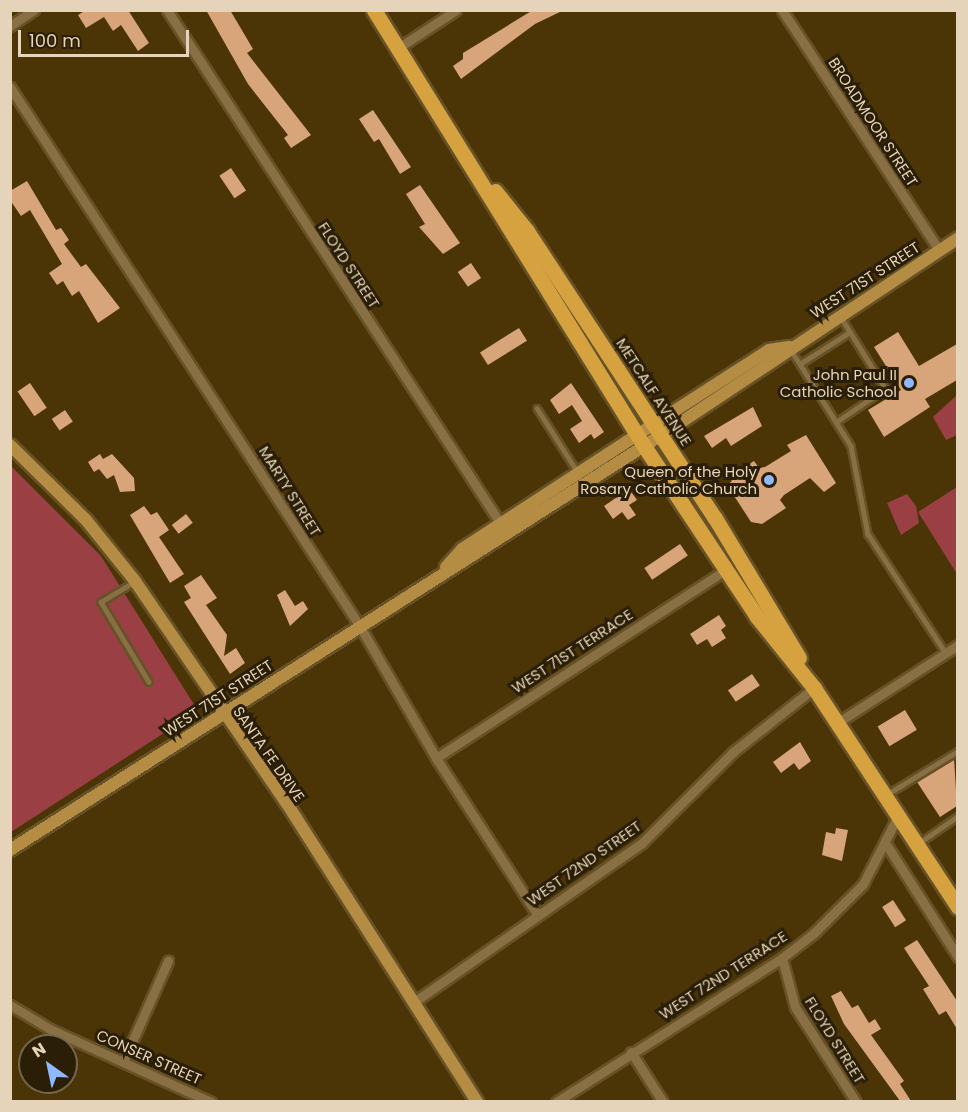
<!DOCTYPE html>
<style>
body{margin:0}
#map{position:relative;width:968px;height:1112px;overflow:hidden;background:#4b3507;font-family:Poppins,sans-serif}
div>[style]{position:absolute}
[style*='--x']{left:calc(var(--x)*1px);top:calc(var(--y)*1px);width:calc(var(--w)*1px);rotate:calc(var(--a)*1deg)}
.green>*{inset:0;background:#9a4044}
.building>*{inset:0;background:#d8a47a;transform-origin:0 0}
.roads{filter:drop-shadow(2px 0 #675227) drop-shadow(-2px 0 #675227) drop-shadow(0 2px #675227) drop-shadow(0 -2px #675227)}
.lane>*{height:4.5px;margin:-2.25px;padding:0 2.25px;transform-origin:2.25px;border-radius:2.25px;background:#886f44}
.street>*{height:9px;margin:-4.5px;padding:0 4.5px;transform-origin:4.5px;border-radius:4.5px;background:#886f44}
.secondary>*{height:12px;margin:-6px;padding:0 6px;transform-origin:6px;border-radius:6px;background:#b48c43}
.primary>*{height:15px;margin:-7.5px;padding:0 7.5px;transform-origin:7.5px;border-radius:7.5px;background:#d6a240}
.dots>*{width:16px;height:16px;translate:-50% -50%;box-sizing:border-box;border:3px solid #2b1e07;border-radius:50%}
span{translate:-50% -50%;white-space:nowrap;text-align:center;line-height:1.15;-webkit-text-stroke:6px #2b1e07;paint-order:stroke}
.street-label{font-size:15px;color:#e5d4b9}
.poi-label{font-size:15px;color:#e5d4b9}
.right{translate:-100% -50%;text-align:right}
.frame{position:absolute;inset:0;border:12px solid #e5d4b9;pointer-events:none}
.north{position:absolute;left:18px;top:1034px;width:60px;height:60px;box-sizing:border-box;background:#2b1e07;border:2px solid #75674e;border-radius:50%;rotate:327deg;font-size:16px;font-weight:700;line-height:24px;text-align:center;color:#e5d4b9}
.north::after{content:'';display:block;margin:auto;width:21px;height:27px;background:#8fb8fd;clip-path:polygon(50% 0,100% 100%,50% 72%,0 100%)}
.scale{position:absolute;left:18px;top:30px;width:171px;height:27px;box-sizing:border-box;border:3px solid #e5d4b9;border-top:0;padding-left:8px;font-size:18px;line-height:21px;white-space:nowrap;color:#e5d4b9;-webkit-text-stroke:4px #2b1e07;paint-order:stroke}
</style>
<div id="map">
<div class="green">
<i style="clip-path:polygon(957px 395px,957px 435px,946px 440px,933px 417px)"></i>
<i style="clip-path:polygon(11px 466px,101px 556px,198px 711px,11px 832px)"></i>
<i style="clip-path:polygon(957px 487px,957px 574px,918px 512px)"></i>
<i style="clip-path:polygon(907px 494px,916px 506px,919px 523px,901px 535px,887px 503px)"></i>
</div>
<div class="building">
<i style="clip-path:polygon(86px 10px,128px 10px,149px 43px,138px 51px,121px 25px,113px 31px,104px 17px,86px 28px,78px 15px)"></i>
<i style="clip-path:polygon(206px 10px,230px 10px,253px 49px,247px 53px,311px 135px,291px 148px,284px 138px,288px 135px,248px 84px)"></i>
<i style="clip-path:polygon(533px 10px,564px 10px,535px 24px,461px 79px,453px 66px,463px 59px,463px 53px)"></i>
<i style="clip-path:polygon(373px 110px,411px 167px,400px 174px,379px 139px,374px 142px,359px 119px)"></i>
<i style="left:231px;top:168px;width:27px;height:14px;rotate:56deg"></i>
<i style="clip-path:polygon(27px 181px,56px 230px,61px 228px,69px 240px,64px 244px,81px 267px,86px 264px,120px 308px,98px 323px,79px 291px,72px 296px,63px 281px,57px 285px,49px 273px,62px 264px,30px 210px,21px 216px,10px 200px,10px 191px)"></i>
<i style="clip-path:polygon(420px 185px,460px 243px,443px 254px,419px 227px,425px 224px,406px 194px)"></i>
<i style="left:471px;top:263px;width:18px;height:16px;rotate:56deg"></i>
<i style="left:519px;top:328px;width:15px;height:46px;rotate:58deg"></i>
<i style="clip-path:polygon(898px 332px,919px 366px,957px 344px,957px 380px,925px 399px,930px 407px,884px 437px,868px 410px,901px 390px,874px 347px)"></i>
<i style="left:30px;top:383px;width:30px;height:15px;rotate:56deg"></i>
<i style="clip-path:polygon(571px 383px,604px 432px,594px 439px,591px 434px,579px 443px,570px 429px,582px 421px,572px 405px,559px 414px,550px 400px)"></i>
<i style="clip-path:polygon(753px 407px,762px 426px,731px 446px,726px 438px,712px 448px,704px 436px)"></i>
<i style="left:65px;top:410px;width:14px;height:16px;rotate:56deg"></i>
<i style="clip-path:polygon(806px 435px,836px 483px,824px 492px,810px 478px,784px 495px,780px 500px,786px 508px,762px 524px,751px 522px,727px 485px,732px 481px,729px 477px,754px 461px,759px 468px,765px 467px,791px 451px,787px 445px)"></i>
<i style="clip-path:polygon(100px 454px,103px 459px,112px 454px,134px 478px,135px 491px,120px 492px,114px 475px,107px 479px,99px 469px,94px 472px,88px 462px)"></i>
<i style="clip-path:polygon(629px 489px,637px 500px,629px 505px,636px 515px,628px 520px,622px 512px,613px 519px,604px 506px)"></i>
<i style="clip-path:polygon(144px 506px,151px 515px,157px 512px,169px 530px,159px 537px,184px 574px,170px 583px,130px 515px)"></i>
<i style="left:186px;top:514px;width:11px;height:18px;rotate:52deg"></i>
<i style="left:680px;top:544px;width:14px;height:43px;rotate:56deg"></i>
<i style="clip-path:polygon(201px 575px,217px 598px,206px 605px,227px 635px,224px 656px,236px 648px,245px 663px,230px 674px,184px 602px,191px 598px,184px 586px)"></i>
<i style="clip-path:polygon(285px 590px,295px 606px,303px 601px,308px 609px,290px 626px,277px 595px)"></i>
<i style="clip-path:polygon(719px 615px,726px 626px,721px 630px,726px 638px,712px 647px,707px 639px,697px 645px,690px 634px)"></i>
<i style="left:752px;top:674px;width:14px;height:29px;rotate:56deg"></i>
<i style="left:905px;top:710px;width:23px;height:32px;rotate:59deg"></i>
<i style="clip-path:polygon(800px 742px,811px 761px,799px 770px,794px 763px,781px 773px,773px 762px)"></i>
<i style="clip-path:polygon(954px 758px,957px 806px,940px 817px,917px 782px)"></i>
<i style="clip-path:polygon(836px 828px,848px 830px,842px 861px,822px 855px,826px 832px,835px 834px)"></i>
<i style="left:893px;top:900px;width:24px;height:13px;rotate:57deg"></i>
<i style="clip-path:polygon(917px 940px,957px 1001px,957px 1029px,946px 1011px,939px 1015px,923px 989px,929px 986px,904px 948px)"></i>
<i style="clip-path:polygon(841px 991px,852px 1008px,858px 1005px,869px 1023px,875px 1019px,881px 1029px,871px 1035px,904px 1081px,900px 1084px,911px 1101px,900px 1101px,844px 1024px,831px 996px)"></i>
</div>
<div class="roads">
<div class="lane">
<i style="--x:790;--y:349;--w:18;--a:56"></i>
<i style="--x:800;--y:364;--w:59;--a:-32.6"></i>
<i style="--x:800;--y:364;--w:97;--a:58.1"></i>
<i style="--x:851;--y:446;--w:90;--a:79.1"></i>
<i style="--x:868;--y:534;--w:142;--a:56.8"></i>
<i style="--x:537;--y:408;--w:75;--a:57.6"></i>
<i style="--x:836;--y:422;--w:59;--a:-34"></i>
<i style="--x:885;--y:389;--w:84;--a:-121.8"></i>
<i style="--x:133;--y:583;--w:37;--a:149"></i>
<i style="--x:101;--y:602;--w:93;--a:59"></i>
<i style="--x:886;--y:795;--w:84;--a:-31.4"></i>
<i style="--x:919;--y:843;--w:47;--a:-34.7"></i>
</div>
<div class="street">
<i style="--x:167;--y:10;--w:619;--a:57"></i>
<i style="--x:782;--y:10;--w:287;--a:56.8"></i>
<i style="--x:10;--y:26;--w:29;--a:-34"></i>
<i style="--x:398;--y:48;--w:69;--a:-33.2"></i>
<i style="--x:10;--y:87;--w:641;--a:57.03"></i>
<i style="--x:359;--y:625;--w:154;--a:59.9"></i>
<i style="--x:436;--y:758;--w:186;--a:57.1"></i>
<i style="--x:837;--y:723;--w:144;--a:-32.8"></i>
<i style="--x:436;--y:758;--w:345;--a:-33"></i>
<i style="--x:886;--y:844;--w:134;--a:57.5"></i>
<i style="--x:782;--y:958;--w:51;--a:75.1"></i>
<i style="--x:795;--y:1007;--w:113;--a:57.3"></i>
<i style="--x:414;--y:1002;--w:278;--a:-34.9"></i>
<i style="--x:642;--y:843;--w:129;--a:-45"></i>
<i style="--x:733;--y:752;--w:103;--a:-38.3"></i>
<i style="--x:10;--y:1005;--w:47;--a:31"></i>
<i style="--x:50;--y:1029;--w:177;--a:24.4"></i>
<i style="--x:631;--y:1052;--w:59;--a:57.4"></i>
<i style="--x:123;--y:1062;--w:111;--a:-66"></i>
<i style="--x:556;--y:1102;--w:268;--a:-32.5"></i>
<i style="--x:782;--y:958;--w:41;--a:-38"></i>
<i style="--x:814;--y:933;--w:69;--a:-45"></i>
<i style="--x:863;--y:884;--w:76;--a:-62.8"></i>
</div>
<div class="secondary">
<i style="--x:10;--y:445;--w:107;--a:44.6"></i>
<i style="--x:86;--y:520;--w:78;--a:51.2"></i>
<i style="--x:135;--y:581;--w:268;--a:55.7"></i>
<i style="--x:286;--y:802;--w:356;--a:57.5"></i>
<i style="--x:446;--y:567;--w:24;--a:-48"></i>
<i style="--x:462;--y:549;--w:209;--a:-33.1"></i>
<i style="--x:637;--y:435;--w:157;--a:-32.8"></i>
<i style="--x:769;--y:350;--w:20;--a:-9"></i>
<i style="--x:10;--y:850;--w:787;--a:-32.5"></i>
<i style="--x:674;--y:427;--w:341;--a:-33.6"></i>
</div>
<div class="primary">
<i style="--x:374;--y:10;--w:513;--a:58.23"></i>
<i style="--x:644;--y:446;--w:205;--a:56.5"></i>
<i style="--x:757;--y:617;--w:91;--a:51.2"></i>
<i style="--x:814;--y:688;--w:262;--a:56.7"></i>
<i style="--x:495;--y:191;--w:51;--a:51.3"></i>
<i style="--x:527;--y:231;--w:343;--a:56.8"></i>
<i style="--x:715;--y:518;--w:163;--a:59"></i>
</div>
</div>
<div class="dots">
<i style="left:909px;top:383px;background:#8fb8fd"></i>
<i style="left:769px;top:480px;background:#8fb8fd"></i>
</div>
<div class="street-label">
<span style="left:873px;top:122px;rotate:57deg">BROADMOOR STREET</span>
<span style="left:349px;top:265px;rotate:57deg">FLOYD STREET</span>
<span style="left:865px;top:280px;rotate:-33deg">WEST 71ST STREET</span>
<span style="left:654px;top:392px;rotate:57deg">METCALF AVENUE</span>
<span style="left:290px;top:491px;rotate:58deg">MARTY STREET</span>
<span style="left:572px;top:651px;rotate:-33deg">WEST 71ST TERRACE</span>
<span style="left:218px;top:698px;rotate:-33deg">WEST 71ST STREET</span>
<span style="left:269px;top:754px;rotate:55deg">SANTA FE DRIVE</span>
<span style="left:584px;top:863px;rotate:-35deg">WEST 72ND STREET</span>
<span style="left:723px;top:975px;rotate:-33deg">WEST 72ND TERRACE</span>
<span style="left:835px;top:1040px;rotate:58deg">FLOYD STREET</span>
<span style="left:149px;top:1057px;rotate:24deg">CONSER STREET</span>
</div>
<div class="poi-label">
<span class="right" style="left:897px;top:383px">John Paul II<br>Catholic School</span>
<span class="right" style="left:757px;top:480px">Queen of the Holy<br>Rosary Catholic Church</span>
</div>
<div class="frame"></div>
<div class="north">N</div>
<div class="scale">100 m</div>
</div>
